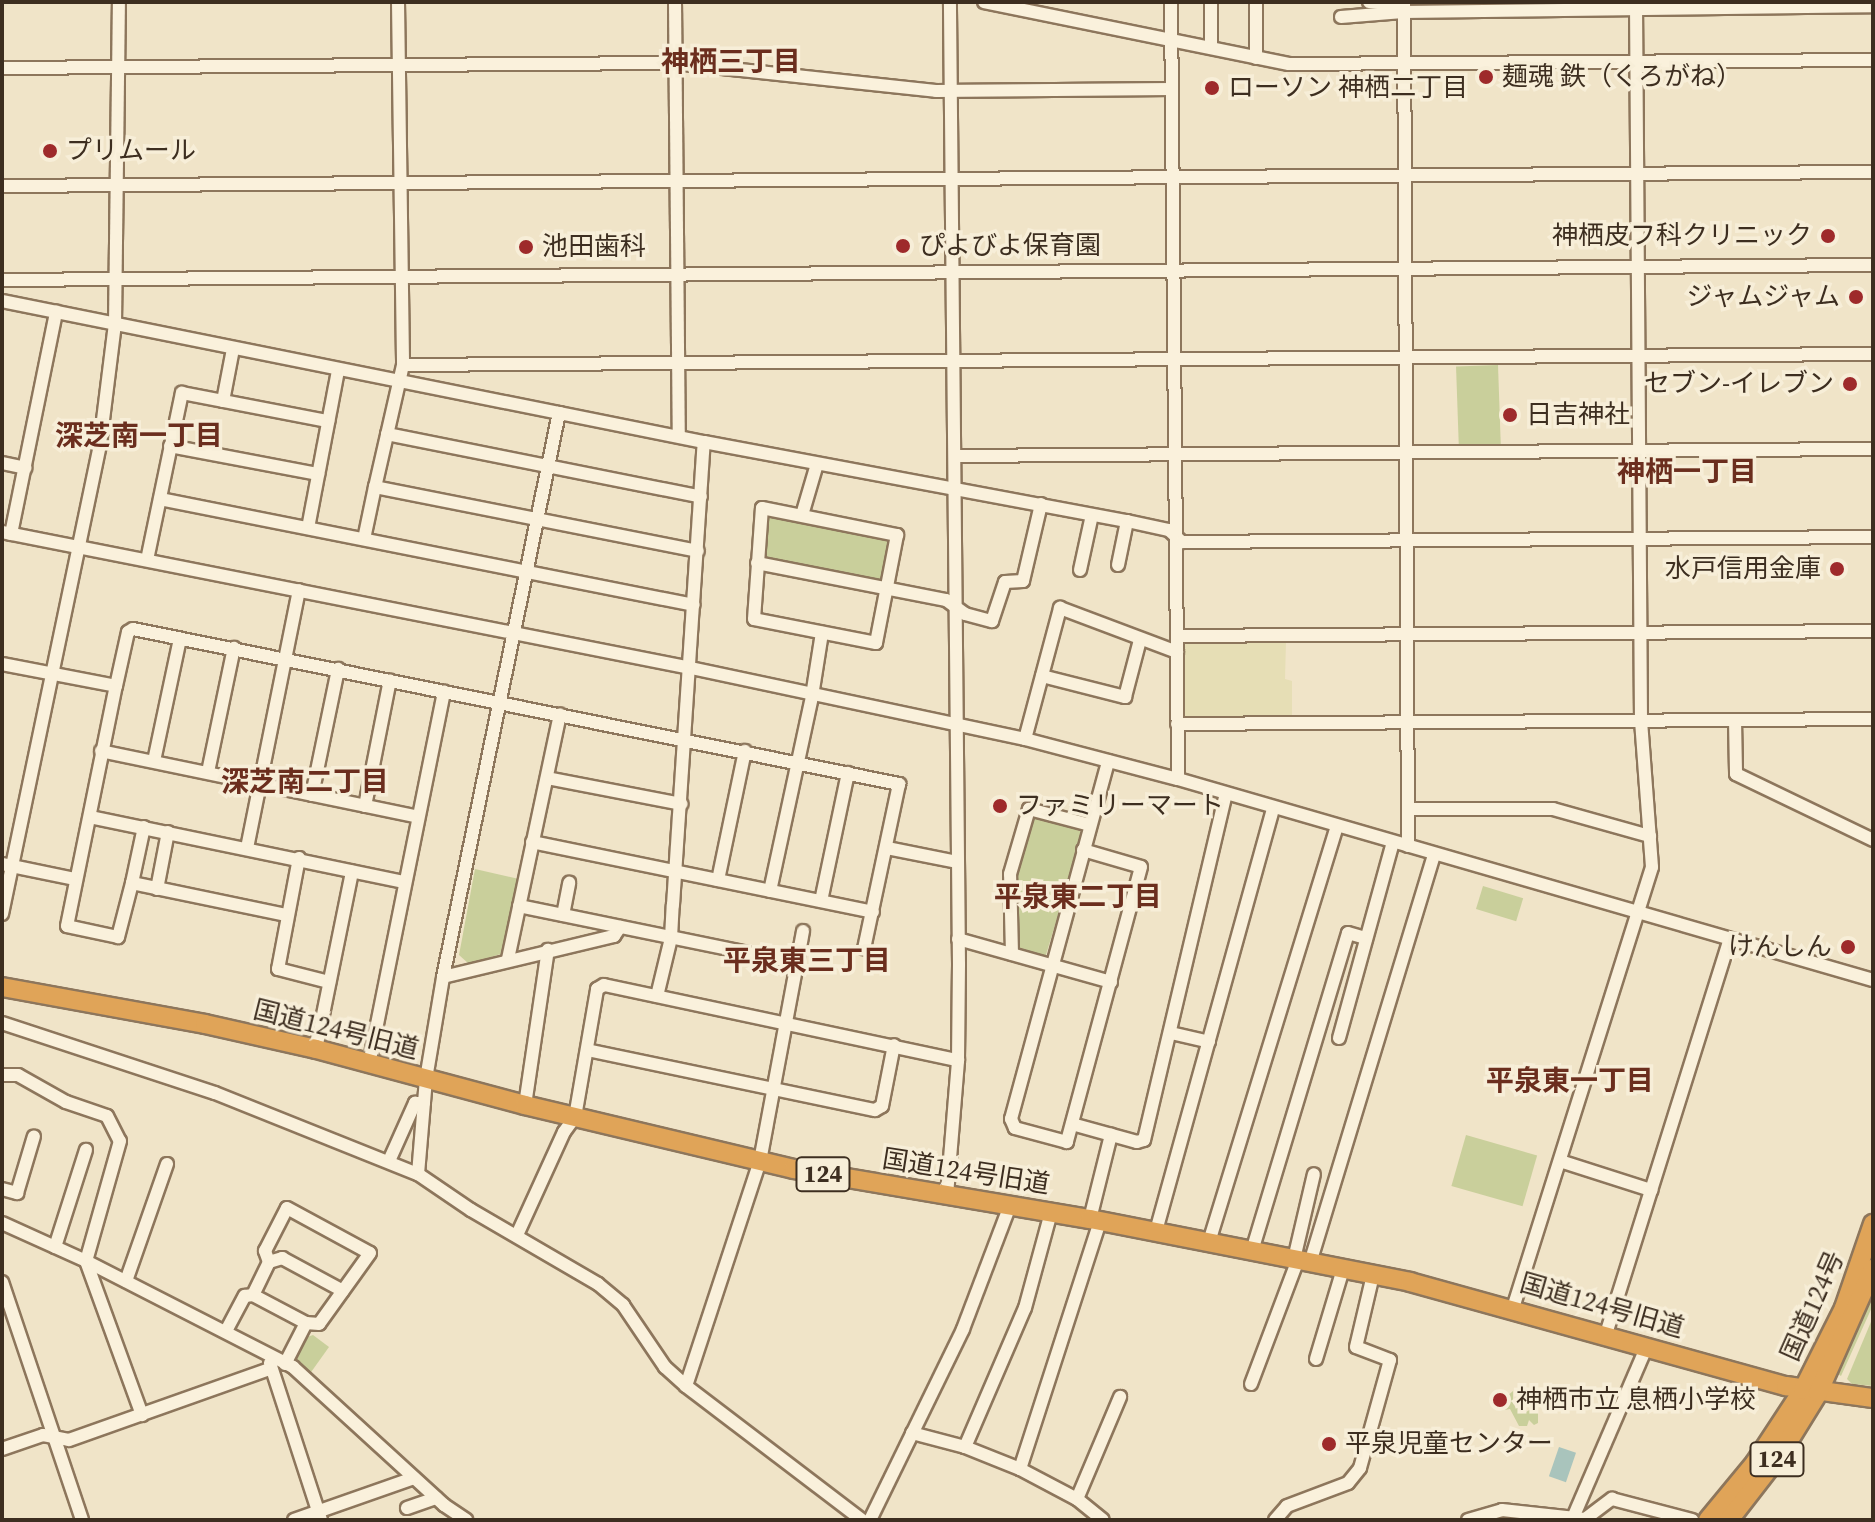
<!DOCTYPE html>
<meta charset="utf-8">
<style>
body{margin:0}
#map{position:relative;width:1875px;height:1522px;overflow:hidden;background:#f0e4c8;font-family:"Source Serif 4","Noto Sans JP",serif}
div>[style]{position:absolute}
[style*='--x']{left:calc(var(--x)*1px);top:calc(var(--y)*1px);width:calc(var(--w)*1px);rotate:calc(var(--a)*1deg)}
.farmland>*{inset:0;background:#e6deb5}
.green>*{inset:0;background:#c9cf9b;transform-origin:0 0}
.water>*{inset:0;background:#a9c4bc;transform-origin:0 0}
.roads{filter:drop-shadow(2px 0 #8d765c) drop-shadow(-2px 0 #8d765c) drop-shadow(0 2px #8d765c) drop-shadow(0 -2px #8d765c)}
.minor>*{height:12px;margin:-6px;padding:0 6px;transform-origin:6px;border-radius:6px;background:#faf1dc}
.highway>*{height:18px;margin:-9px;padding:0 9px;transform-origin:9px;border-radius:9px;background:#e0a458}
.dots>*{width:22px;height:22px;translate:-50% -50%;box-sizing:border-box;border:4px solid #f7eed8;border-radius:50%}
span{translate:-50% -50%;white-space:nowrap;text-align:center;line-height:1.15;-webkit-text-stroke:7px #f7eed8;paint-order:stroke}
.shield-label span{padding:2px 6px;background:#f7eed8;border:2px solid;border-radius:6px;-webkit-text-stroke-width:0}
.shield-label{font-size:24px;color:#3d2e20;font-weight:700}
.poi-label{font-size:26px;color:#3d2e20}
.left{translate:0 -50%;text-align:left}
.right{translate:-100% -50%;text-align:right}
.street-label{font-size:26px;color:#3d2e20}
.neighbourhood-label{font-size:28px;color:#6b2e1e;font-weight:700}
.frame{position:absolute;inset:0;border:4px solid #3d2e20;pointer-events:none}
</style>
<div id="map">
<div class="farmland">
<i style="clip-path:polygon(1286px 642px,1285px 679px,1292px 681px,1292px 716px,1183px 716px,1184px 644px)"></i>
</div>
<div class="green">
<i style="left:1498px;top:365px;width:81px;height:42px;rotate:88deg"></i>
<i style="left:766px;top:514px;width:128px;height:45px;rotate:10deg"></i>
<i style="clip-path:polygon(1035px 816px,1078px 827px,1082px 836px,1045px 958px,1017px 950px,1016px 871px)"></i>
<i style="clip-path:polygon(475px 869px,519px 879px,507px 952px,469px 964px,459px 955px)"></i>
<i style="left:1483px;top:886px;width:42px;height:24px;rotate:17deg"></i>
<i style="left:1466px;top:1135px;width:74px;height:53px;rotate:16deg"></i>
<i style="clip-path:polygon(1873px 1288px,1873px 1305px,1841px 1376px,1835px 1372px,1850px 1347px)"></i>
<i style="clip-path:polygon(1873px 1317px,1873px 1386px,1852px 1384px,1847px 1379px)"></i>
<i style="clip-path:polygon(313px 1335px,329px 1347px,309px 1375px,300px 1368px,296px 1357px,307px 1337px)"></i>
<i style="clip-path:polygon(1513px 1391px,1513px 1404px,1526px 1412px,1538px 1405px,1538px 1423px,1534px 1425px,1529px 1420px,1527px 1426px,1519px 1426px,1510px 1409px,1499px 1411px,1498px 1404px)"></i>
</div>
<div class="water">
<i style="left:1559px;top:1447px;width:18px;height:31px;rotate:19deg"></i>
</div>
<div class="roads">
<div class="minor">
<i style="--x:398;--y:2;--w:363;--a:89.2"></i>
<i style="--x:403;--y:365;--w:125;--a:102.9"></i>
<i style="--x:375;--y:487;--w:329;--a:11.2"></i>
<i style="--x:675;--y:2;--w:433;--a:89.5"></i>
<i style="--x:984;--y:2;--w:311;--a:11.5"></i>
<i style="--x:1289;--y:64;--w:584;--a:-0.39"></i>
<i style="--x:1171;--y:2;--w:777;--a:89.48"></i>
<i style="--x:1211;--y:2;--w:46;--a:90"></i>
<i style="--x:1256;--y:2;--w:56;--a:90"></i>
<i style="--x:1369;--y:2;--w:35;--a:3"></i>
<i style="--x:1404;--y:4;--w:842;--a:89.73"></i>
<i style="--x:1341;--y:17;--w:62;--a:-4.6"></i>
<i style="--x:1403;--y:12;--w:470;--a:-0.7"></i>
<i style="--x:2;--y:68;--w:673;--a:-0.43"></i>
<i style="--x:675;--y:63;--w:262;--a:6.1"></i>
<i style="--x:936;--y:91;--w:236;--a:-0.5"></i>
<i style="--x:2;--y:186;--w:1871;--a:-0.43"></i>
<i style="--x:2;--y:280;--w:1871;--a:-0.46"></i>
<i style="--x:2;--y:301;--w:716;--a:11.36"></i>
<i style="--x:704;--y:442;--w:430;--a:10.6"></i>
<i style="--x:1127;--y:521;--w:43;--a:12.1"></i>
<i style="--x:1169;--y:530;--w:18;--a:43"></i>
<i style="--x:1182;--y:542;--w:691;--a:-0.41"></i>
<i style="--x:403;--y:365;--w:1470;--a:-0.43"></i>
<i style="--x:223;--y:401;--w:53;--a:-79.1"></i>
<i style="--x:387;--y:434;--w:320;--a:11.3"></i>
<i style="--x:170;--y:446;--w:151;--a:10.7"></i>
<i style="--x:955;--y:456;--w:918;--a:-0.44"></i>
<i style="--x:2;--y:463;--w:24;--a:12"></i>
<i style="--x:160;--y:499;--w:544;--a:11.23"></i>
<i style="--x:762;--y:508;--w:138;--a:11.3"></i>
<i style="--x:897;--y:535;--w:110;--a:101"></i>
<i style="--x:876;--y:643;--w:124;--a:-168.9"></i>
<i style="--x:754;--y:619;--w:111;--a:-85.9"></i>
<i style="--x:802;--y:515;--w:53;--a:-73.6"></i>
<i style="--x:308;--y:528;--w:161;--a:-79.2"></i>
<i style="--x:2;--y:532;--w:702;--a:11.17"></i>
<i style="--x:691;--y:668;--w:341;--a:12"></i>
<i style="--x:1025;--y:739;--w:158;--a:14.7"></i>
<i style="--x:1178;--y:779;--w:723;--a:16.13"></i>
<i style="--x:11;--y:534;--w:227;--a:-78.5"></i>
<i style="--x:364;--y:539;--w:53;--a:-78.1"></i>
<i style="--x:147;--y:560;--w:171;--a:-78.2"></i>
<i style="--x:182;--y:393;--w:149;--a:10.9"></i>
<i style="--x:757;--y:563;--w:193;--a:11.1"></i>
<i style="--x:946;--y:600;--w:24;--a:36"></i>
<i style="--x:965;--y:614;--w:28;--a:15"></i>
<i style="--x:992;--y:621;--w:41;--a:-71.6"></i>
<i style="--x:1005;--y:582;--w:18;--a:-3"></i>
<i style="--x:1023;--y:581;--w:79;--a:-76.8"></i>
<i style="--x:1118;--y:565;--w:45;--a:-78.4"></i>
<i style="--x:1080;--y:570;--w:56;--a:-77.7"></i>
<i style="--x:1177;--y:636;--w:696;--a:-0.41"></i>
<i style="--x:2;--y:664;--w:116;--a:10.9"></i>
<i style="--x:1042;--y:676;--w:86;--a:14.2"></i>
<i style="--x:1125;--y:697;--w:59;--a:-75.3"></i>
<i style="--x:1735;--y:720;--w:54;--a:88.9"></i>
<i style="--x:1736;--y:774;--w:152;--a:25.7"></i>
<i style="--x:1177;--y:724;--w:696;--a:-0.41"></i>
<i style="--x:1025;--y:739;--w:136;--a:-75"></i>
<i style="--x:1060;--y:608;--w:125;--a:20.6"></i>
<i style="--x:101;--y:751;--w:322;--a:11.7"></i>
<i style="--x:154;--y:761;--w:125;--a:-78"></i>
<i style="--x:208;--y:772;--w:127;--a:-78.2"></i>
<i style="--x:547;--y:778;--w:137;--a:10.9"></i>
<i style="--x:312;--y:795;--w:129;--a:-78.3"></i>
<i style="--x:365;--y:806;--w:128;--a:-78.8"></i>
<i style="--x:1409;--y:809;--w:144;--a:0"></i>
<i style="--x:1553;--y:809;--w:101;--a:15.6"></i>
<i style="--x:90;--y:817;--w:321;--a:11.7"></i>
<i style="--x:144;--y:827;--w:57;--a:102.1"></i>
<i style="--x:132;--y:883;--w:158;--a:11.7"></i>
<i style="--x:532;--y:842;--w:348;--a:11.6"></i>
<i style="--x:247;--y:848;--w:263;--a:-78.6"></i>
<i style="--x:887;--y:848;--w:71;--a:11.3"></i>
<i style="--x:1083;--y:850;--w:60;--a:16.3"></i>
<i style="--x:1141;--y:867;--w:285;--a:105.1"></i>
<i style="--x:1067;--y:1142;--w:54;--a:-164.9"></i>
<i style="--x:1015;--y:1128;--w:10;--a:-114"></i>
<i style="--x:1011;--y:1119;--w:371;--a:-74.8"></i>
<i style="--x:299;--y:858;--w:113;--a:100.7"></i>
<i style="--x:278;--y:969;--w:53;--a:14.3"></i>
<i style="--x:2;--y:864;--w:75;--a:11.6"></i>
<i style="--x:718;--y:880;--w:132;--a:-78.2"></i>
<i style="--x:132;--y:883;--w:56;--a:104.5"></i>
<i style="--x:118;--y:937;--w:52;--a:-167.8"></i>
<i style="--x:67;--y:926;--w:245;--a:-78.5"></i>
<i style="--x:116;--y:686;--w:55;--a:-77.5"></i>
<i style="--x:128;--y:632;--w:6;--a:-31"></i>
<i style="--x:133;--y:629;--w:782;--a:11.44"></i>
<i style="--x:899;--y:784;--w:168;--a:102"></i>
<i style="--x:157;--y:889;--w:58;--a:-79.1"></i>
<i style="--x:770;--y:891;--w:199;--a:-77.8"></i>
<i style="--x:812;--y:696;--w:64;--a:-81"></i>
<i style="--x:821;--y:901;--w:131;--a:-78.1"></i>
<i style="--x:519;--y:906;--w:283;--a:11.6"></i>
<i style="--x:2;--y:914;--w:480;--a:-78.2"></i>
<i style="--x:100;--y:444;--w:121;--a:-82.9"></i>
<i style="--x:115;--y:324;--w:322;--a:-89.3"></i>
<i style="--x:563;--y:915;--w:33;--a:-79"></i>
<i style="--x:958;--y:939;--w:159;--a:15.7"></i>
<i style="--x:1012;--y:954;--w:80;--a:-91.4"></i>
<i style="--x:1010;--y:874;--w:68;--a:-73.7"></i>
<i style="--x:1029;--y:809;--w:63;--a:14.7"></i>
<i style="--x:508;--y:959;--w:250;--a:-78"></i>
<i style="--x:443;--y:977;--w:176;--a:-13.5"></i>
<i style="--x:614;--y:936;--w:11;--a:-56"></i>
<i style="--x:657;--y:996;--w:60;--a:-76.4"></i>
<i style="--x:671;--y:938;--w:33;--a:-87"></i>
<i style="--x:673;--y:905;--w:464;--a:-86.2"></i>
<i style="--x:2;--y:1023;--w:224;--a:18.2"></i>
<i style="--x:215;--y:1093;--w:219;--a:21.8"></i>
<i style="--x:418;--y:1174;--w:64;--a:34.2"></i>
<i style="--x:471;--y:1210;--w:147;--a:30.2"></i>
<i style="--x:598;--y:1284;--w:33;--a:40"></i>
<i style="--x:623;--y:1305;--w:75;--a:55.9"></i>
<i style="--x:665;--y:1367;--w:28;--a:42"></i>
<i style="--x:686;--y:1386;--w:221;--a:37.3"></i>
<i style="--x:1171;--y:1033;--w:39;--a:13"></i>
<i style="--x:1339;--y:1038;--w:203;--a:-74.6"></i>
<i style="--x:316;--y:1049;--w:181;--a:-78.5"></i>
<i style="--x:587;--y:1050;--w:294;--a:11.8"></i>
<i style="--x:875;--y:1110;--w:8;--a:-30"></i>
<i style="--x:882;--y:1106;--w:62;--a:-78.9"></i>
<i style="--x:369;--y:1064;--w:380;--a:-78.6"></i>
<i style="--x:2;--y:1075;--w:16;--a:0"></i>
<i style="--x:18;--y:1075;--w:55;--a:29.4"></i>
<i style="--x:66;--y:1102;--w:43;--a:18.9"></i>
<i style="--x:107;--y:1116;--w:28;--a:63"></i>
<i style="--x:120;--y:1141;--w:125;--a:105.8"></i>
<i style="--x:86;--y:1261;--w:164;--a:70"></i>
<i style="--x:525;--y:1105;--w:157;--a:-81.6"></i>
<i style="--x:1072;--y:1124;--w:67;--a:15.5"></i>
<i style="--x:1137;--y:1142;--w:7;--a:-16"></i>
<i style="--x:1144;--y:1140;--w:356;--a:-76.7"></i>
<i style="--x:389;--y:1161;--w:64;--a:-65.9"></i>
<i style="--x:415;--y:1103;--w:9;--a:0"></i>
<i style="--x:1560;--y:1161;--w:96;--a:17.7"></i>
<i style="--x:418;--y:1174;--w:95;--a:-85.2"></i>
<i style="--x:426;--y:1079;--w:103;--a:-80.5"></i>
<i style="--x:443;--y:977;--w:576;--a:-78.38"></i>
<i style="--x:2;--y:1189;--w:16;--a:15"></i>
<i style="--x:17;--y:1193;--w:59;--a:-73.4"></i>
<i style="--x:947;--y:1195;--w:135;--a:-85.3"></i>
<i style="--x:958;--y:1060;--w:96;--a:-89.4"></i>
<i style="--x:959;--y:964;--w:962;--a:-90.54"></i>
<i style="--x:1090;--y:1219;--w:87;--a:-76"></i>
<i style="--x:2;--y:1223;--w:92;--a:24.3"></i>
<i style="--x:86;--y:1261;--w:233;--a:27.1"></i>
<i style="--x:293;--y:1367;--w:205;--a:42.4"></i>
<i style="--x:444;--y:1505;--w:27;--a:34"></i>
<i style="--x:1156;--y:1231;--w:438;--a:-74.5"></i>
<i style="--x:517;--y:1235;--w:113;--a:-65.5"></i>
<i style="--x:564;--y:1132;--w:19;--a:-54"></i>
<i style="--x:575;--y:1117;--w:130;--a:-80.2"></i>
<i style="--x:597;--y:989;--w:8;--a:-30"></i>
<i style="--x:604;--y:985;--w:362;--a:12"></i>
<i style="--x:1209;--y:1242;--w:434;--a:-72.9"></i>
<i style="--x:55;--y:1247;--w:102;--a:-72.3"></i>
<i style="--x:1252;--y:1251;--w:332;--a:-73.2"></i>
<i style="--x:1348;--y:933;--w:19;--a:16"></i>
<i style="--x:269;--y:1262;--w:14;--a:-17"></i>
<i style="--x:282;--y:1258;--w:69;--a:28.4"></i>
<i style="--x:1310;--y:1263;--w:426;--a:-73.1"></i>
<i style="--x:126;--y:1281;--w:124;--a:-70.7"></i>
<i style="--x:2;--y:1282;--w:251;--a:71.4"></i>
<i style="--x:1513;--y:1308;--w:462;--a:-72.5"></i>
<i style="--x:1652;--y:867;--w:147;--a:-94.3"></i>
<i style="--x:1641;--y:720;--w:712;--a:-90.4"></i>
<i style="--x:226;--y:1331;--w:40;--a:-62"></i>
<i style="--x:245;--y:1296;--w:8;--a:-7"></i>
<i style="--x:1606;--y:1334;--w:414;--a:-72.6"></i>
<i style="--x:1316;--y:1359;--w:94;--a:-73.3"></i>
<i style="--x:270;--y:1363;--w:165;--a:72"></i>
<i style="--x:285;--y:1364;--w:46;--a:-62.9"></i>
<i style="--x:306;--y:1323;--w:60;--a:-152.2"></i>
<i style="--x:253;--y:1295;--w:37;--a:-64"></i>
<i style="--x:269;--y:1262;--w:12;--a:-110"></i>
<i style="--x:265;--y:1251;--w:48;--a:-62.9"></i>
<i style="--x:287;--y:1208;--w:94;--a:28.5"></i>
<i style="--x:370;--y:1253;--w:87;--a:125.7"></i>
<i style="--x:319;--y:1324;--w:13;--a:-176"></i>
<i style="--x:1251;--y:1384;--w:127;--a:-69.3"></i>
<i style="--x:1296;--y:1265;--w:6;--a:-108"></i>
<i style="--x:1294;--y:1259;--w:87;--a:-76.8"></i>
<i style="--x:686;--y:1386;--w:237;--a:-71.8"></i>
<i style="--x:760;--y:1161;--w:234;--a:-79.4"></i>
<i style="--x:912;--y:1433;--w:55;--a:14.8"></i>
<i style="--x:965;--y:1447;--w:59;--a:21.8"></i>
<i style="--x:1020;--y:1469;--w:64;--a:27.8"></i>
<i style="--x:1077;--y:1499;--w:33;--a:39"></i>
<i style="--x:965;--y:1447;--w:151;--a:-66.7"></i>
<i style="--x:1025;--y:1308;--w:99;--a:-74.8"></i>
<i style="--x:2;--y:1449;--w:43;--a:-18.9"></i>
<i style="--x:43;--y:1435;--w:26;--a:11"></i>
<i style="--x:69;--y:1440;--w:213;--a:-19.5"></i>
<i style="--x:1020;--y:1469;--w:261;--a:-72.1"></i>
<i style="--x:1077;--y:1499;--w:111;--a:-67.1"></i>
<i style="--x:407;--y:1508;--w:31;--a:-19"></i>
<i style="--x:294;--y:1520;--w:127;--a:-19.3"></i>
<i style="--x:870;--y:1520;--w:212;--a:-64"></i>
<i style="--x:963;--y:1329;--w:133;--a:-69.2"></i>
<i style="--x:1275;--y:1520;--w:18;--a:-49"></i>
<i style="--x:1287;--y:1506;--w:65;--a:-20.7"></i>
<i style="--x:1348;--y:1483;--w:19;--a:-51"></i>
<i style="--x:1360;--y:1468;--w:112;--a:-74.5"></i>
<i style="--x:1390;--y:1360;--w:36;--a:-159"></i>
<i style="--x:1356;--y:1347;--w:74;--a:-76.7"></i>
<i style="--x:1468;--y:1520;--w:35;--a:-16"></i>
<i style="--x:1502;--y:1510;--w:83;--a:6.2"></i>
<i style="--x:1585;--y:1519;--w:34;--a:-37"></i>
<i style="--x:1612;--y:1499;--w:83;--a:14.7"></i>
<i style="--x:1572;--y:1520;--w:189;--a:-66.7"></i>
</div>
<div class="highway">
<i style="--x:2;--y:987;--w:206;--a:10.3"></i>
<i style="--x:205;--y:1024;--w:114;--a:12.7"></i>
<i style="--x:316;--y:1049;--w:216;--a:15"></i>
<i style="--x:525;--y:1105;--w:277;--a:13.4"></i>
<i style="--x:794;--y:1169;--w:300;--a:9.6"></i>
<i style="--x:1090;--y:1219;--w:326;--a:11.1"></i>
<i style="--x:1410;--y:1282;--w:390;--a:15.5"></i>
<i style="--x:1786;--y:1386;--w:88;--a:7.9"></i>
<i style="--x:1708;--y:1520;--w:74;--a:-50.5"></i>
<i style="--x:1755;--y:1463;--w:87;--a:-56.7"></i>
<i style="--x:1803;--y:1390;--w:92;--a:-63.4"></i>
<i style="--x:1844;--y:1308;--w:89;--a:-71"></i>
<i style="--x:1729;--y:1520;--w:85;--a:-52.2"></i>
<i style="--x:1781;--y:1453;--w:70;--a:-58.3"></i>
<i style="--x:1818;--y:1393;--w:136;--a:-66.1"></i>
</div>
</div>
<div class="dots">
<i style="left:1486px;top:77px;background:#9e2a2b"></i>
<i style="left:1212px;top:88px;background:#9e2a2b"></i>
<i style="left:50px;top:151px;background:#9e2a2b"></i>
<i style="left:1828px;top:236px;background:#9e2a2b"></i>
<i style="left:903px;top:246px;background:#9e2a2b"></i>
<i style="left:526px;top:247px;background:#9e2a2b"></i>
<i style="left:1856px;top:297px;background:#9e2a2b"></i>
<i style="left:1850px;top:384px;background:#9e2a2b"></i>
<i style="left:1510px;top:415px;background:#9e2a2b"></i>
<i style="left:1837px;top:569px;background:#9e2a2b"></i>
<i style="left:1000px;top:806px;background:#9e2a2b"></i>
<i style="left:1848px;top:947px;background:#9e2a2b"></i>
<i style="left:1500px;top:1400px;background:#9e2a2b"></i>
<i style="left:1329px;top:1444px;background:#9e2a2b"></i>
</div>
<div class="shield-label">
<span style="left:823px;top:1174px">124</span>
<span style="left:1777px;top:1459px">124</span>
</div>
<div class="poi-label">
<span class="left" style="left:1502px;top:77px">麺魂 鉄（くろがね）</span>
<span class="left" style="left:1228px;top:88px">ローソン 神栖二丁目</span>
<span class="left" style="left:66px;top:151px">プリムール</span>
<span class="right" style="left:1812px;top:236px">神栖皮フ科クリニック</span>
<span class="left" style="left:919px;top:246px">ぴよびよ保育園</span>
<span class="left" style="left:542px;top:247px">池田歯科</span>
<span class="right" style="left:1840px;top:297px">ジャムジャム</span>
<span class="right" style="left:1834px;top:384px">セブン-イレブン</span>
<span class="left" style="left:1526px;top:415px">日吉神社</span>
<span class="right" style="left:1821px;top:569px">水戸信用金庫</span>
<span class="left" style="left:1016px;top:806px">ファミリーマート</span>
<span class="right" style="left:1832px;top:947px">けんしん</span>
<span class="left" style="left:1516px;top:1400px">神栖市立 息栖小学校</span>
<span class="left" style="left:1345px;top:1444px">平泉児童センター</span>
</div>
<div class="street-label">
<span style="left:336px;top:1030px;rotate:14deg">国道124号旧道</span>
<span style="left:966px;top:1172px;rotate:9deg">国道124号旧道</span>
<span style="left:1602px;top:1306px;rotate:16deg">国道124号旧道</span>
<span style="left:1813px;top:1306px;rotate:-66deg">国道124号</span>
</div>
<div class="neighbourhood-label">
<span style="left:731px;top:61px">神栖三丁目</span>
<span style="left:139px;top:435px">深芝南一丁目</span>
<span style="left:1687px;top:471px">神栖一丁目</span>
<span style="left:305px;top:781px">深芝南二丁目</span>
<span style="left:1078px;top:896px">平泉東二丁目</span>
<span style="left:807px;top:960px">平泉東三丁目</span>
<span style="left:1570px;top:1080px">平泉東一丁目</span>
</div>
<div class="frame"></div>
</div>
